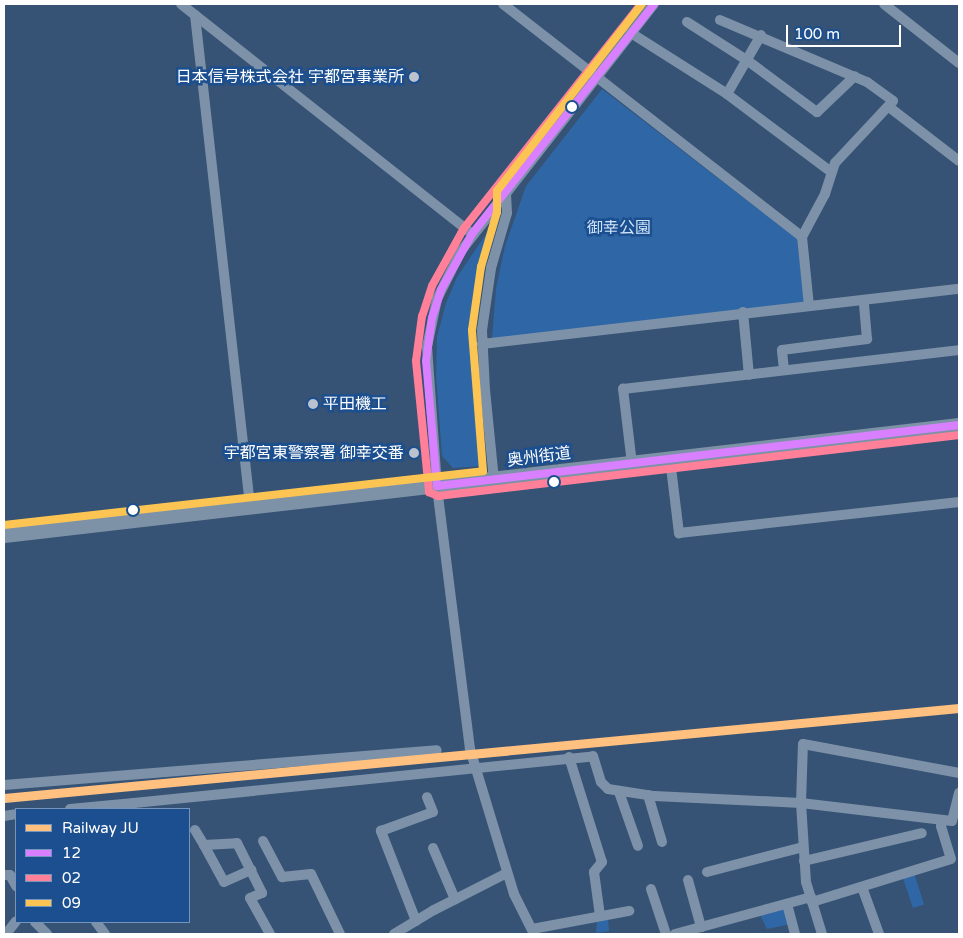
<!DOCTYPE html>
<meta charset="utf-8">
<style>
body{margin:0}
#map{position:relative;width:963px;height:938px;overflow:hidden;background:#365274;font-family:"Varela Round","Noto Sans JP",sans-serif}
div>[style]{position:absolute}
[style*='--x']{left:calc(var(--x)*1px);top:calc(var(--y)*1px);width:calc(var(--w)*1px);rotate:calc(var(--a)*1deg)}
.green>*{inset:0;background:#2f66a5;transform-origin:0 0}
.minor>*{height:10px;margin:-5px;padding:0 5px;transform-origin:5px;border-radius:5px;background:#7d92a8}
.highway>*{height:15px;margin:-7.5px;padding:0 7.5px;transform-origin:7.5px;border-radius:7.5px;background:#7e92a7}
.bus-1>*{height:8px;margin:-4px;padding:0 4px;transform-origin:4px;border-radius:4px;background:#d880ff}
.bus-2>*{height:8px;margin:-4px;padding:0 4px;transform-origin:4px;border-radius:4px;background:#ff8098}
.bus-3>*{height:8px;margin:-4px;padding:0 4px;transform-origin:4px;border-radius:4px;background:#fcc553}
.rail-1>*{height:9px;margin:-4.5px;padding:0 4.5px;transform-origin:4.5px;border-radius:4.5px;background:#ffc080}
.dots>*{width:14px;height:14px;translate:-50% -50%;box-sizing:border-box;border:2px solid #1b4f8f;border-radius:50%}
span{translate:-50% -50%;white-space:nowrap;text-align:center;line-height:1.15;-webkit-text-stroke:5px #1b4f8f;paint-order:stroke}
.poi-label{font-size:16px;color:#fff}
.right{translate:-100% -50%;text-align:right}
.left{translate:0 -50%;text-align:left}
.park-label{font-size:16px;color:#cfe3fa}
.street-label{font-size:16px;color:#fff}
.frame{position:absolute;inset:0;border:5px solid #fff;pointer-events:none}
.legend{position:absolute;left:15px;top:808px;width:175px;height:115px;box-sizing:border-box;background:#1b4f8f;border:1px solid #7695bc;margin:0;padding:6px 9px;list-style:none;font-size:15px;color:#fff}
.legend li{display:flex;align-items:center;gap:10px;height:25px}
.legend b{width:25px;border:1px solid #7695bc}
.scale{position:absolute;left:786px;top:25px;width:115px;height:22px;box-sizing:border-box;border:2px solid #fff;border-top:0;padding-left:6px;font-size:15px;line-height:18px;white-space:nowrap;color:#fff;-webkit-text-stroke:4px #1b4f8f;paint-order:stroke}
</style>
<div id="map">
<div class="green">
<i style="clip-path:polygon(602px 89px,797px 239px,804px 302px,500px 344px,492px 338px,496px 288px,505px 246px,526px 186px)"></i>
<i style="clip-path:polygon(488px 231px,491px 233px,476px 300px,473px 336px,482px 462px,481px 466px,453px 468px,442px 456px,436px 375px,437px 337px,446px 303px,457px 277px)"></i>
<i style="left:914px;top:873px;width:33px;height:12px;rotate:72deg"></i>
<i style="clip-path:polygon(786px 907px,791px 924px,767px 929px,760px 915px)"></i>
<i style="clip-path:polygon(608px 918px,609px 931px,596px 933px,597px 920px)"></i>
</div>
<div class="minor">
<i style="--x:181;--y:4;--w:371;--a:38.3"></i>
<i style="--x:503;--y:4;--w:379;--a:37.9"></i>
<i style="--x:884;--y:4;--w:95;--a:38.2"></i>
<i style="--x:195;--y:15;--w:495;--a:83.6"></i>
<i style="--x:720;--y:20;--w:160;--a:22.9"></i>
<i style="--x:867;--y:82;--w:32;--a:36"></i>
<i style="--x:893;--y:101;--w:85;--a:133.1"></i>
<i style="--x:835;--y:163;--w:33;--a:108"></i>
<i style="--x:825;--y:194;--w:49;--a:118.1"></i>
<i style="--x:802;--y:237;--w:69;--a:84.2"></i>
<i style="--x:687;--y:22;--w:72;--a:32.6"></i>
<i style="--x:748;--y:61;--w:86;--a:36.5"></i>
<i style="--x:817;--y:112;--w:52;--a:-43.5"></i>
<i style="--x:631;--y:33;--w:114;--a:32.4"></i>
<i style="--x:727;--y:94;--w:129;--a:36.8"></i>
<i style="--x:727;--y:94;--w:68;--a:-60"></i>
<i style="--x:889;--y:107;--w:88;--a:37.6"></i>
<i style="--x:743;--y:312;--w:63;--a:84.6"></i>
<i style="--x:482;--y:344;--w:480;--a:-6.6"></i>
<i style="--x:784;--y:370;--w:20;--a:-96"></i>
<i style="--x:782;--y:350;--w:86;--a:-7.4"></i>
<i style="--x:867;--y:339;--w:38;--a:-95"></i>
<i style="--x:670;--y:459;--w:75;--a:83.1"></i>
<i style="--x:679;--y:533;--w:282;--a:-6.3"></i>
<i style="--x:632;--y:464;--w:76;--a:-96.8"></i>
<i style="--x:623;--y:389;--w:338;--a:-6.6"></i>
<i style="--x:494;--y:480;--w:90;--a:-95.7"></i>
<i style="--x:485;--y:390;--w:60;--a:-92.9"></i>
<i style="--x:482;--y:330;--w:63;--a:-81.7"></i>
<i style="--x:491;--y:268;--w:57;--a:-73.8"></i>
<i style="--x:507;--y:213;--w:19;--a:-93"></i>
<i style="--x:569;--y:757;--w:110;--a:72.6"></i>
<i style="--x:602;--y:862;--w:13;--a:129"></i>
<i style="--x:594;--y:872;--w:44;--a:82.2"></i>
<i style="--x:4;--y:785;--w:434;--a:-4.6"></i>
<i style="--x:619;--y:792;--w:57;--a:70.6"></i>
<i style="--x:648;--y:795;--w:49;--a:73.4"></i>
<i style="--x:134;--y:803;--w:461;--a:-5.8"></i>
<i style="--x:593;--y:756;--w:27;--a:73"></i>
<i style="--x:601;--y:782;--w:10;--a:45"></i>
<i style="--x:608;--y:789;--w:47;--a:8.7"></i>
<i style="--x:654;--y:796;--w:147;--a:2.7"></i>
<i style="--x:801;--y:803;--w:152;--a:6.8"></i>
<i style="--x:952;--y:821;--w:29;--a:-76"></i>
<i style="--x:70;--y:809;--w:64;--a:-5.4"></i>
<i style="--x:134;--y:803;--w:8;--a:135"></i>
<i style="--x:4;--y:816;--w:12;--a:-9"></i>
<i style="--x:195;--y:830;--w:17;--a:59"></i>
<i style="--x:204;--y:845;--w:33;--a:-3"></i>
<i style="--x:237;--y:843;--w:56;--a:63.4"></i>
<i style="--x:262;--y:893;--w:13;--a:157"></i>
<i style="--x:250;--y:898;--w:41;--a:60.9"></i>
<i style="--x:263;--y:841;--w:41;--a:62.2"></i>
<i style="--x:282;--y:877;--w:29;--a:-6"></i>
<i style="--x:311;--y:874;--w:67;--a:64.2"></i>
<i style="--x:204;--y:845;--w:42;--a:61.6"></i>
<i style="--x:224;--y:882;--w:30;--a:-24"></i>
<i style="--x:433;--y:848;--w:56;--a:66.7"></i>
<i style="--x:804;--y:861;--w:121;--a:-13.3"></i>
<i style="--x:707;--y:872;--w:99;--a:-14.6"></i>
<i style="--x:4;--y:875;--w:6;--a:0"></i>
<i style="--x:10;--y:875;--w:13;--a:61"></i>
<i style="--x:688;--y:880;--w:49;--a:74.5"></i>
<i style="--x:862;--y:887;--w:50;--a:70.1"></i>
<i style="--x:651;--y:889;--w:47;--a:71.6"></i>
<i style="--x:812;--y:902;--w:145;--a:-17.2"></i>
<i style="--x:951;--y:859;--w:34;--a:-107"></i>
<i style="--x:941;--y:826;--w:6;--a:-72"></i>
<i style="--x:787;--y:904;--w:31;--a:75"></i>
<i style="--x:416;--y:921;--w:97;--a:-111.3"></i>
<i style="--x:381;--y:831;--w:55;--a:-20.1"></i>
<i style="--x:433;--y:812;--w:16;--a:-112"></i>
<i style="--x:35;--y:922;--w:17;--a:45"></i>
<i style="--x:96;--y:922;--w:15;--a:53"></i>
<i style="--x:532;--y:929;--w:99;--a:-10.5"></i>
<i style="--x:6;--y:934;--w:16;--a:-52"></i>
<i style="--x:394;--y:934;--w:47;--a:-31"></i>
<i style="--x:434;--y:910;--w:82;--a:-26.9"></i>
<i style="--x:534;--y:934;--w:45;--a:-116.6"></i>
<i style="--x:514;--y:894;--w:152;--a:-106.9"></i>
<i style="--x:470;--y:749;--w:265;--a:-97.2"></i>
<i style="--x:437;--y:486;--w:139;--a:-94.1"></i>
<i style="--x:427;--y:347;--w:49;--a:-78.2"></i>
<i style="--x:437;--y:299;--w:54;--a:-63.4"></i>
<i style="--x:461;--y:251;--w:313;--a:-52"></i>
<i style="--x:675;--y:934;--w:141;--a:-15.2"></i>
<i style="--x:822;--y:934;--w:54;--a:-107.1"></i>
<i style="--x:806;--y:882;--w:79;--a:-93.6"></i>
<i style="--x:801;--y:803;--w:59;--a:-88.1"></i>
<i style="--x:803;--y:744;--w:159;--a:10.5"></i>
</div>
<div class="highway">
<i style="--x:4;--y:535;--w:961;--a:-6.57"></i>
</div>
<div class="bus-1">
<i style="--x:437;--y:486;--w:125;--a:-95"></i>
<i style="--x:426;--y:361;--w:43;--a:-82.1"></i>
<i style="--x:432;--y:318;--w:29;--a:-72"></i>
<i style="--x:441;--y:290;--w:64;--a:-61"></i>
<i style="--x:472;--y:234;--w:293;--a:-51.6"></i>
<i style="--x:437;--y:486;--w:526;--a:-6.67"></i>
</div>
<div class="bus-2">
<i style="--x:641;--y:4;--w:285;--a:128.3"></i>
<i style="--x:464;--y:228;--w:66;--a:118.9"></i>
<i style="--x:432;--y:286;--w:32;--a:108"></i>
<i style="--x:422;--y:316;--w:45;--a:97.6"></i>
<i style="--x:416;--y:361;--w:132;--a:84.3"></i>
<i style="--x:429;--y:492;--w:10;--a:24"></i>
<i style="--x:438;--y:496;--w:525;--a:-6.68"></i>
</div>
<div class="bus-3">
<i style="--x:4;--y:525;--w:482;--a:-6.4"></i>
<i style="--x:483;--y:471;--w:141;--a:-94.5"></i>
<i style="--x:472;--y:330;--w:64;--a:-81.9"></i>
<i style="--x:481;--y:267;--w:57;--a:-73.8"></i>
<i style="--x:497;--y:212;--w:21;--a:-90"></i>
<i style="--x:497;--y:191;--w:237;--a:-52.2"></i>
</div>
<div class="rail-1">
<i style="--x:4;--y:798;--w:959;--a:-5.38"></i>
</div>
<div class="dots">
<i style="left:414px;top:77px;background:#b9c2ce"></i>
<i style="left:572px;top:107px;background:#fff"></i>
<i style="left:313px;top:404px;background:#b9c2ce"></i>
<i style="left:414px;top:453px;background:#b9c2ce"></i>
<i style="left:554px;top:482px;background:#fff"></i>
<i style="left:133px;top:510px;background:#fff"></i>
</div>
<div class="poi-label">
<span class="right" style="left:404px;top:77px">日本信号株式会社 宇都宮事業所</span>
<span class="left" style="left:323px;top:404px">平田機工</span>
<span class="right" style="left:404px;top:453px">宇都宮東警察署 御幸交番</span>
</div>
<div class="park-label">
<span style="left:619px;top:228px">御幸公園</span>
</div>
<div class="street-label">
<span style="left:539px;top:457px;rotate:-7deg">奥州街道</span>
</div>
<div class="frame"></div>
<ul class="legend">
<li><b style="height:6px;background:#ffc080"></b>Railway JU</li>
<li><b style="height:6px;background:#d880ff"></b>12</li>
<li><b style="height:6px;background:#ff8098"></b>02</li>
<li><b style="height:6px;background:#fcc553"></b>09</li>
</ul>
<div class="scale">100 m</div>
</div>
